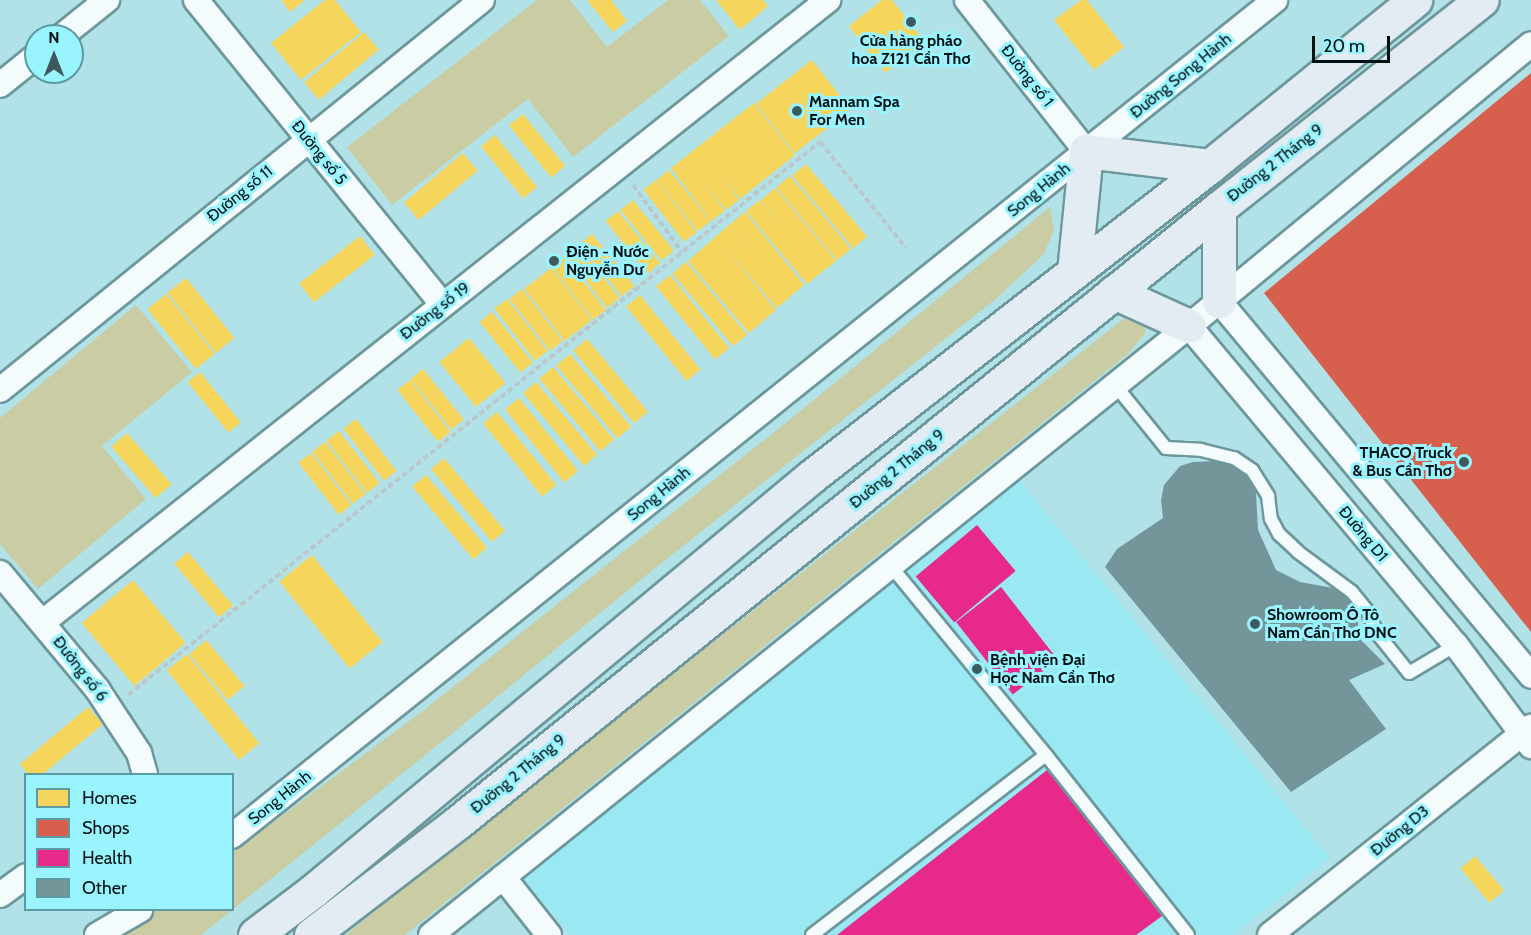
<!DOCTYPE html>
<meta charset="utf-8">
<style>
body{margin:0}
#map{position:relative;width:1531px;height:935px;overflow:hidden;background:#b1e2e8;font-family:Cabin,sans-serif}
div>[style]{position:absolute}
[style*='--x']{left:calc(var(--x)*1px);top:calc(var(--y)*1px);width:calc(var(--w)*1px);rotate:calc(var(--a)*1deg)}
.built>*{inset:0;background:#9ae8f1}
.green>*{inset:0;background:#cacda3}
.homes>*{inset:0;background:#f6d55c;transform-origin:0 0}
.shops>*{inset:0;background:#d6604d}
.health>*{inset:0;background:#e7298a;transform-origin:0 0}
.building>*{inset:0;background:#74969a}
.path>*{height:4px;margin-top:-2px;transform-origin:0;background:repeating-linear-gradient(90deg,#bbc8cb 0 6px,transparent 0 9px)}
.roads{filter:drop-shadow(2px 0 #6c979c) drop-shadow(-2px 0 #6c979c) drop-shadow(0 2px #6c979c) drop-shadow(0 -2px #6c979c)}
.service>*{height:12px;margin:-6px;padding:0 6px;transform-origin:6px;border-radius:6px;background:#f3fbfc}
.minor>*{height:24px;margin:-12px;padding:0 12px;transform-origin:12px;border-radius:12px;background:#f3fbfc}
.trunk>*{height:33px;margin:-16.5px;padding:0 16.5px;transform-origin:16.5px;border-radius:16.5px;background:#e3ecf2}
.dots>*{width:16px;height:16px;translate:-50% -50%;box-sizing:border-box;border:3px solid #9af4ff;border-radius:50%}
span{translate:-50% -50%;white-space:nowrap;text-align:center;line-height:1.15;-webkit-text-stroke:6px #9af4ff;paint-order:stroke}
.poi-label{font-size:16px;color:#001114;font-weight:700}
.left{translate:0 -50%;text-align:left}
.right{translate:-100% -50%;text-align:right}
.street-label{font-size:16px;color:#001114}
.legend{position:absolute;left:24px;top:773px;width:210px;height:138px;box-sizing:border-box;background:#9af4ff;border:2px solid #5c99a1;margin:0;padding:8px 10px;list-style:none;font-size:18px;color:#001114}
.legend li{display:flex;align-items:center;gap:12px;height:30px}
.legend b{width:30px;border:2px solid #5c99a1}
.north{position:absolute;left:24px;top:24px;width:60px;height:60px;box-sizing:border-box;background:#9af4ff;border:2px solid #5c99a1;border-radius:50%;rotate:0deg;font-size:16px;font-weight:700;line-height:24px;text-align:center;color:#001114}
.north::after{content:'';display:block;margin:auto;width:21px;height:27px;background:#3e5a5e;clip-path:polygon(50% 0,100% 100%,50% 72%,0 100%)}
.scale{position:absolute;left:1312px;top:36px;width:78px;height:27px;box-sizing:border-box;border:3px solid #001114;border-top:0;padding-left:8px;font-size:18px;line-height:21px;white-space:nowrap;color:#001114;-webkit-text-stroke:4px #9af4ff;paint-order:stroke}
</style>
<div id="map">
<div class="built">
<i style="clip-path:polygon(1018px 479px,1330px 858px,1234px 935px,570px 935px,522px 876px)"></i>
</div>
<div class="green">
<i style="clip-path:polygon(537px 0,570px 0,607px 47px,668px 0,700px 0,729px 36px,573px 157px,528px 99px,392px 205px,347px 147px)"></i>
<i style="clip-path:polygon(1050px 207px,1054px 230px,1044px 254px,997px 298px,659px 565px,454px 732px,201px 935px,124px 935px,156px 910px,232px 910px,233px 852px,424px 710px,788px 421px)"></i>
<i style="clip-path:polygon(136px 305px,192px 372px,102px 446px,146px 499px,38px 589px,0 544px,0 418px)"></i>
<i style="clip-path:polygon(1127px 316px,1142px 322px,1146px 332px,1128px 354px,405px 935px,346px 935px,415px 877px)"></i>
</div>
<div class="homes">
<i style="clip-path:polygon(281px 0,305px 0,290px 12px)"></i>
<i style="clip-path:polygon(325px 0,335px 0,361px 32px,301px 80px,271px 43px)"></i>
<i style="clip-path:polygon(587px 0,611px 0,627px 21px,613px 32px)"></i>
<i style="clip-path:polygon(716px 0,763px 0,768px 6px,740px 30px)"></i>
<i style="clip-path:polygon(882px 0,892px 0,925px 42px,885px 73px,849px 26px)"></i>
<i style="clip-path:polygon(1081px 0,1087px 0,1124px 47px,1094px 70px,1054px 20px)"></i>
<i style="left:364px;top:32px;width:23px;height:78px;rotate:50deg"></i>
<i style="left:812px;top:60px;width:63px;height:71px;rotate:52deg"></i>
<i style="clip-path:polygon(754px 103px,795px 155px,740px 199px,722px 176px,739px 200px,726px 210px,702px 181px,725px 211px,711px 221px,671px 168px)"></i>
<i style="left:523px;top:114px;width:67px;height:18px;rotate:51deg"></i>
<i style="left:495px;top:135px;width:67px;height:18px;rotate:51deg"></i>
<i style="left:463px;top:153px;width:23px;height:77px;rotate:50deg"></i>
<i style="left:806px;top:164px;width:95px;height:18px;rotate:50deg"></i>
<i style="left:669px;top:170px;width:66px;height:16px;rotate:51deg"></i>
<i style="left:790px;top:176px;width:95px;height:18px;rotate:50deg"></i>
<i style="left:656px;top:180px;width:66px;height:16px;rotate:52deg"></i>
<i style="clip-path:polygon(775px 188px,836px 261px,807px 284px,746px 211px,760px 200px,782px 226px,761px 200px)"></i>
<i style="left:633px;top:200px;width:65px;height:16px;rotate:51deg"></i>
<i style="left:618px;top:211px;width:67px;height:16px;rotate:51deg"></i>
<i style="left:745px;top:212px;width:94px;height:19px;rotate:51deg"></i>
<i style="clip-path:polygon(730px 224px,790px 297px,777px 308px,724px 246px,776px 310px,749px 333px,688px 261px)"></i>
<i style="left:592px;top:234px;width:67px;height:16px;rotate:51deg"></i>
<i style="left:360px;top:236px;width:24px;height:77px;rotate:52deg"></i>
<i style="left:579px;top:246px;width:66px;height:16px;rotate:52deg"></i>
<i style="left:565px;top:258px;width:66px;height:16px;rotate:52deg"></i>
<i style="left:686px;top:262px;width:95px;height:18px;rotate:50deg"></i>
<i style="left:551px;top:268px;width:66px;height:34px;rotate:52deg"></i>
<i style="left:670px;top:275px;width:94px;height:18px;rotate:51deg"></i>
<i style="left:186px;top:278px;width:77px;height:24px;rotate:51deg"></i>
<i style="left:522px;top:289px;width:66px;height:16px;rotate:52deg"></i>
<i style="left:166px;top:294px;width:77px;height:24px;rotate:51deg"></i>
<i style="left:640px;top:295px;width:96px;height:18px;rotate:51deg"></i>
<i style="left:507px;top:299px;width:66px;height:16px;rotate:52deg"></i>
<i style="left:492px;top:312px;width:65px;height:16px;rotate:51deg"></i>
<i style="left:469px;top:338px;width:58px;height:38px;rotate:51deg"></i>
<i style="left:587px;top:339px;width:95px;height:18px;rotate:50deg"></i>
<i style="left:570px;top:354px;width:95px;height:18px;rotate:50deg"></i>
<i style="left:553px;top:367px;width:95px;height:18px;rotate:50deg"></i>
<i style="left:423px;top:369px;width:65px;height:16px;rotate:51deg"></i>
<i style="left:200px;top:372px;width:65px;height:16px;rotate:51deg"></i>
<i style="left:410px;top:380px;width:66px;height:16px;rotate:52deg"></i>
<i style="left:536px;top:382px;width:95px;height:17px;rotate:50deg"></i>
<i style="left:519px;top:398px;width:94px;height:18px;rotate:51deg"></i>
<i style="left:497px;top:412px;width:94px;height:18px;rotate:51deg"></i>
<i style="left:356px;top:419px;width:66px;height:16px;rotate:52deg"></i>
<i style="left:339px;top:431px;width:66px;height:16px;rotate:52deg"></i>
<i style="left:127px;top:433px;width:68px;height:21px;rotate:49deg"></i>
<i style="left:325px;top:442px;width:66px;height:16px;rotate:52deg"></i>
<i style="left:311px;top:453px;width:66px;height:16px;rotate:52deg"></i>
<i style="left:444px;top:458px;width:95px;height:17px;rotate:50deg"></i>
<i style="left:426px;top:475px;width:95px;height:18px;rotate:50deg"></i>
<i style="left:188px;top:552px;width:70px;height:18px;rotate:50deg"></i>
<i style="left:312px;top:555px;width:112px;height:42px;rotate:51deg"></i>
<i style="left:133px;top:580px;width:82px;height:67px;rotate:50deg"></i>
<i style="left:206px;top:640px;width:60px;height:22px;rotate:50deg"></i>
<i style="left:187px;top:654px;width:115px;height:26px;rotate:51deg"></i>
<i style="clip-path:polygon(88px 707px,103px 724px,43px 774px,28px 774px,20px 764px)"></i>
<i style="left:1475px;top:856px;width:45px;height:19px;rotate:50deg"></i>
</div>
<div class="shops">
<i style="clip-path:polygon(1531px 73px,1531px 632px,1264px 293px)"></i>
</div>
<div class="health">
<i style="left:977px;top:525px;width:60px;height:80px;rotate:50deg"></i>
<i style="left:1001px;top:587px;width:92px;height:57px;rotate:52deg"></i>
<i style="clip-path:polygon(1047px 770px,1162px 916px,1136px 935px,837px 935px)"></i>
</div>
<div class="building">
<i style="clip-path:polygon(1216px 461px,1236px 467px,1247px 477px,1256px 493px,1258px 530px,1276px 570px,1300px 582px,1344px 590px,1358px 612px,1358px 637px,1385px 664px,1349px 680px,1386px 729px,1291px 792px,1105px 567px,1117px 549px,1163px 518px,1161px 500px,1164px 485px,1180px 466px,1193px 462px)"></i>
</div>
<div class="path">
<i style="--x:633;--y:185;--w:83;--a:53.8"></i>
<i style="--x:128;--y:695;--w:886;--a:-38.63"></i>
<i style="--x:820;--y:142;--w:136;--a:50.9"></i>
</div>
<div class="roads">
<div class="service">
<i style="--x:1115;--y:385;--w:81;--a:51"></i>
<i style="--x:1166;--y:448;--w:35;--a:3"></i>
<i style="--x:1201;--y:450;--w:34;--a:14"></i>
<i style="--x:1234;--y:458;--w:22;--a:34"></i>
<i style="--x:1252;--y:470;--w:31;--a:58"></i>
<i style="--x:1268;--y:496;--w:23;--a:83"></i>
<i style="--x:1271;--y:519;--w:17;--a:62"></i>
<i style="--x:1279;--y:534;--w:26;--a:43"></i>
<i style="--x:1298;--y:552;--w:67;--a:36.5"></i>
<i style="--x:1352;--y:592;--w:26;--a:51"></i>
<i style="--x:1368;--y:612;--w:23;--a:67"></i>
<i style="--x:1377;--y:633;--w:51;--a:51.3"></i>
<i style="--x:1409;--y:673;--w:55;--a:-30.8"></i>
<i style="--x:1046;--y:755;--w:229;--a:51.7"></i>
<i style="--x:812;--y:935;--w:295;--a:-37.6"></i>
<i style="--x:1046;--y:755;--w:246;--a:-129.4"></i>
</div>
<div class="minor">
<i style="--x:196;--y:0;--w:392;--a:51"></i>
<i style="--x:967;--y:0;--w:192;--a:51.8"></i>
<i style="--x:62;--y:36;--w:58;--a:-38.7"></i>
<i style="--x:0;--y:85;--w:46;--a:-38.9"></i>
<i style="--x:1219;--y:301;--w:488;--a:50.2"></i>
<i style="--x:1189;--y:326;--w:416;--a:50.1"></i>
<i style="--x:1456;--y:645;--w:126;--a:53.4"></i>
<i style="--x:0;--y:390;--w:620;--a:-38.98"></i>
<i style="--x:0;--y:573;--w:151;--a:50.1"></i>
<i style="--x:97;--y:689;--w:77;--a:56.7"></i>
<i style="--x:139;--y:753;--w:22;--a:74"></i>
<i style="--x:43;--y:622;--w:1002;--a:-38.39"></i>
<i style="--x:232;--y:836;--w:1337;--a:-38.71"></i>
<i style="--x:503;--y:877;--w:74;--a:51.6"></i>
<i style="--x:0;--y:895;--w:32;--a:-36"></i>
<i style="--x:97;--y:935;--w:50;--a:-30.2"></i>
<i style="--x:431;--y:935;--w:972;--a:-38.78"></i>
<i style="--x:1189;--y:326;--w:443;--a:-39.5"></i>
<i style="--x:1270;--y:935;--w:334;--a:-38.6"></i>
</div>
<div class="trunk">
<i style="--x:1219;--y:208;--w:93;--a:90"></i>
<i style="--x:1074;--y:272;--w:122;--a:-84.3"></i>
<i style="--x:1086;--y:151;--w:125;--a:6.9"></i>
<i style="--x:1114;--y:292;--w:82;--a:24.4"></i>
<i style="--x:255;--y:935;--w:73;--a:-37.2"></i>
<i style="--x:313;--y:891;--w:649;--a:-39.75"></i>
<i style="--x:812;--y:476;--w:504;--a:-37.91"></i>
<i style="--x:1210;--y:166;--w:264;--a:-39"></i>
<i style="--x:311;--y:935;--w:184;--a:-37.5"></i>
<i style="--x:457;--y:823;--w:979;--a:-38.91"></i>
<i style="--x:1219;--y:208;--w:335;--a:-38.4"></i>
</div>
</div>
<div class="dots">
<i style="left:911px;top:22px;background:#3e5a5e"></i>
<i style="left:797px;top:111px;background:#3e5a5e"></i>
<i style="left:554px;top:261px;background:#3e5a5e"></i>
<i style="left:1464px;top:462px;background:#3e5a5e"></i>
<i style="left:1255px;top:624px;background:#3e5a5e"></i>
<i style="left:977px;top:669px;background:#3e5a5e"></i>
</div>
<div class="poi-label">
<span style="left:911px;top:50px">Cửa hàng pháo<br>hoa Z121 Cần Thơ</span>
<span class="left" style="left:809px;top:111px">Mannam Spa<br>For Men</span>
<span class="left" style="left:566px;top:261px">Điện - Nước<br>Nguyễn Dư</span>
<span class="right" style="left:1452px;top:462px">THACO Truck<br>&amp; Bus Cần Thơ</span>
<span class="left" style="left:1267px;top:624px">Showroom Ô Tô<br>Nam Cần Thơ DNC</span>
<span class="left" style="left:990px;top:669px">Bệnh viện Đại<br>Học Nam Cần Thơ</span>
</div>
<div class="street-label">
<span style="left:1027px;top:76px;rotate:52deg">Đường số 1</span>
<span style="left:1181px;top:76px;rotate:-39deg">Đường Song Hành</span>
<span style="left:319px;top:153px;rotate:51deg">Đường số 5</span>
<span style="left:1275px;top:163px;rotate:-38deg">Đường 2 Tháng 9</span>
<span style="left:1039px;top:190px;rotate:-39deg">Song Hành</span>
<span style="left:240px;top:194px;rotate:-39deg">Đường số 11</span>
<span style="left:435px;top:311px;rotate:-38deg">Đường số 19</span>
<span style="left:897px;top:469px;rotate:-39deg">Đường 2 Tháng 9</span>
<span style="left:659px;top:494px;rotate:-39deg">Song Hành</span>
<span style="left:1363px;top:534px;rotate:50deg">Đường D1</span>
<span style="left:80px;top:669px;rotate:52deg">Đường số 6</span>
<span style="left:518px;top:774px;rotate:-39deg">Đường 2 Tháng 9</span>
<span style="left:280px;top:798px;rotate:-39deg">Song Hành</span>
<span style="left:1400px;top:831px;rotate:-39deg">Đường D3</span>
</div>
<ul class="legend">
<li><b style="height:16px;background:#f6d55c"></b>Homes</li>
<li><b style="height:16px;background:#d6604d"></b>Shops</li>
<li><b style="height:16px;background:#e7298a"></b>Health</li>
<li><b style="height:16px;background:#74969a"></b>Other</li>
</ul>
<div class="north">N</div>
<div class="scale">20 m</div>
</div>
